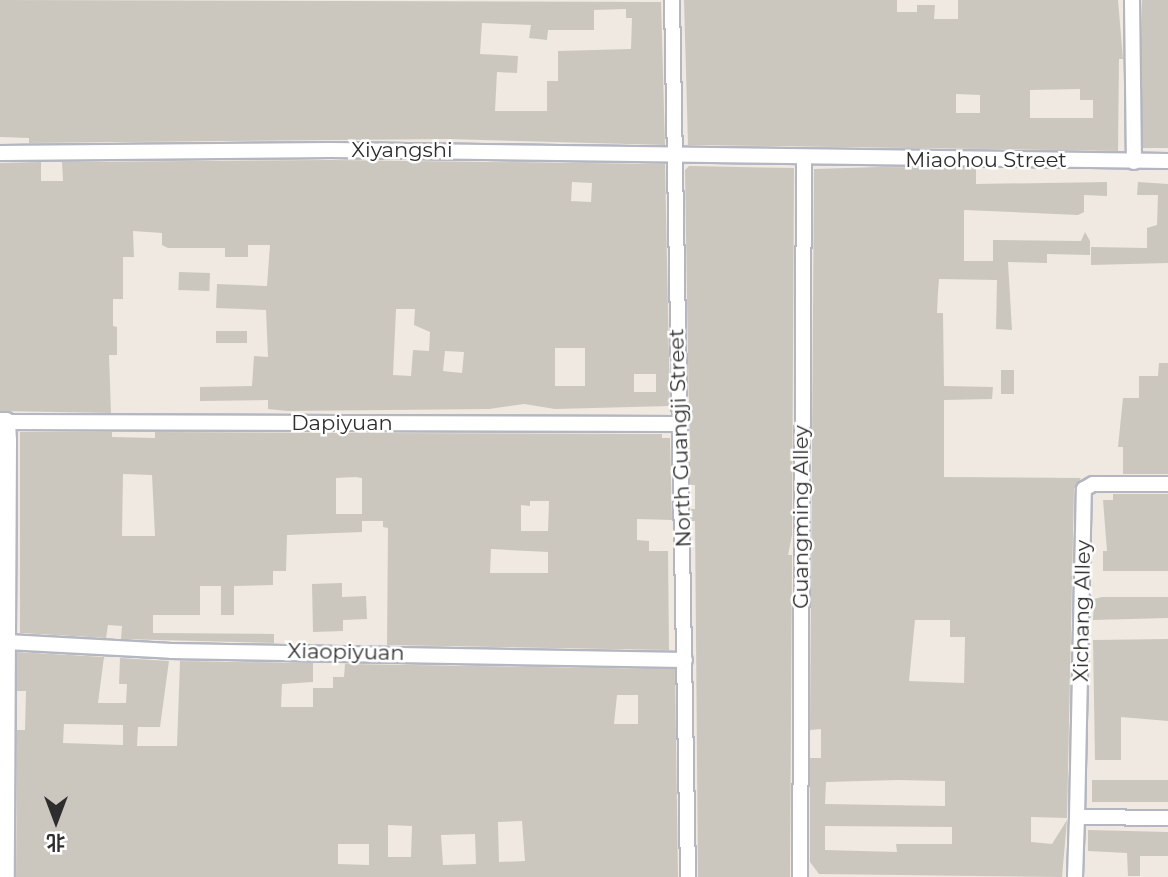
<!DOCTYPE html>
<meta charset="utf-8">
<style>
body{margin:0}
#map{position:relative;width:1168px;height:877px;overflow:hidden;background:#efe9e1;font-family:Montserrat,"Noto Sans SC",sans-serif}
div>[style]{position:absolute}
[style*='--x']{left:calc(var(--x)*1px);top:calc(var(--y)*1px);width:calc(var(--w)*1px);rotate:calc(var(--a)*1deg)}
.building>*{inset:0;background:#cbc7bf;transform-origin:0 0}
.roads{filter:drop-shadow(2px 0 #b4b7c1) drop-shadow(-2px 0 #b4b7c1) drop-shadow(0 2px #b4b7c1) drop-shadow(0 -2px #b4b7c1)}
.minor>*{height:14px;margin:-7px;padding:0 7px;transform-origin:7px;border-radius:7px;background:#fff}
.tertiary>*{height:18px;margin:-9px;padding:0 9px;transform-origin:9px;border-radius:9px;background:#fff}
span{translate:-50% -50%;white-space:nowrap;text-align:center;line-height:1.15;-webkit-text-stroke:5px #fff;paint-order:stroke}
.street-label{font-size:21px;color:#2e2e2e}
.north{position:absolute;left:21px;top:786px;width:70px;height:70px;-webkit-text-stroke:5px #fff;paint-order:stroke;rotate:180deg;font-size:19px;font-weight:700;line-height:28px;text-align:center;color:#2e2e2e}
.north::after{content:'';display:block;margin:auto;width:24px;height:32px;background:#2e2e2e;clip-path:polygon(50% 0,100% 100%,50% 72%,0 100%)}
</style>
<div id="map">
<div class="building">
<i style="clip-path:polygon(evenodd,0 0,661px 2px,665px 145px,448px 139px,29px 143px,29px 138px,0 137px,0 0,626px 9px,626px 18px,632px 18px,631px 49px,558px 51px,558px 81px,547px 81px,547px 111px,495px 111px,497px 72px,517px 73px,518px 56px,480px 54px,482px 23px,531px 25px,529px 38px,547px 40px,548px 30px,594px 30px,594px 10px,626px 9px)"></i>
<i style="clip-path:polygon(evenodd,684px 0,897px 0,897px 12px,917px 12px,917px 5px,935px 5px,934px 19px,958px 19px,958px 0,1118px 0,1123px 59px,1119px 59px,1118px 151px,688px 145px,684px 0,1080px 89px,1080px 100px,1093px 100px,1093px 118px,1030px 118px,1030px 90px,1080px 89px,684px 0,956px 94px,980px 95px,980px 113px,956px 113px,956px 94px)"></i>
<i style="left:1142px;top:0;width:26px;height:148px"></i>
<i style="clip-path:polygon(evenodd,331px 160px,665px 164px,670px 406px,555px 409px,524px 404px,489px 409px,287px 411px,268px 409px,268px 400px,200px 401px,200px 387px,252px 386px,254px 356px,268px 357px,266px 310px,216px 308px,217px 284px,267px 286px,270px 245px,248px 245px,248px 257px,225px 257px,225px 248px,168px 248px,162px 245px,162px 233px,133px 231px,134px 257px,123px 257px,123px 299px,113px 299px,113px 326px,117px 327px,117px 355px,109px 355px,111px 413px,0 411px,0 163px,41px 162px,41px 181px,63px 181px,62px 162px,331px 160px,572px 182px,592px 183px,591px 202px,571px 201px,572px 182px,331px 160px,396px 309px,415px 309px,414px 325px,430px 332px,429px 351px,413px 350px,411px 376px,393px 375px,396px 309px,331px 160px,555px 348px,585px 348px,585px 386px,555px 386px,555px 348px,331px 160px,445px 351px,464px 352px,462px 373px,443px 371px,445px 351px,331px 160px,634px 374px,656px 374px,656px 392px,634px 392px,634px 374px)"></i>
<i style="clip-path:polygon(689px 166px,794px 168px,792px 535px,788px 555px,792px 555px,790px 877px,698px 877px,695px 521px,691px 521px,691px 509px,695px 509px,695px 485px,690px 485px,685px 170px)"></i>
<i style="clip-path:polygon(evenodd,880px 167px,976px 168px,976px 184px,1107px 182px,1107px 196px,1084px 195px,1084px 212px,1078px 215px,964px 210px,964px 261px,993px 261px,993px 240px,1081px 241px,1085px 232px,1090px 241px,1090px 255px,1047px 254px,1047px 263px,1008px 262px,1012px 330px,996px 329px,997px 280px,939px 279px,938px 292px,937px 313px,943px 313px,944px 386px,993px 387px,992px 399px,944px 400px,944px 477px,1081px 478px,1074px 489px,1067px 818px,1031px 817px,1031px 842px,1052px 844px,1067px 820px,1062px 877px,819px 874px,810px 862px,810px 758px,821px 758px,821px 729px,810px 730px,814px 169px,880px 167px,915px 620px,950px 620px,950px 637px,965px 637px,964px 683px,909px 681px,915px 620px,880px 167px,898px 780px,945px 781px,945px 806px,825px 804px,826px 782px,898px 780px,880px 167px,825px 826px,952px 827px,952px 844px,896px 844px,897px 852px,825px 850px,825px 826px)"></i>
<i style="clip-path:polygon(1138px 182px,1168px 184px,1168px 263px,1091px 265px,1091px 247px,1147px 248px,1147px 228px,1157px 225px,1158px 195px,1137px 195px)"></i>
<i style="left:179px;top:272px;width:31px;height:18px;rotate:2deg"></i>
<i style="left:216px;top:331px;width:31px;height:12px"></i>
<i style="clip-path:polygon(1159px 363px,1168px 363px,1168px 474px,1123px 474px,1123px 447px,1118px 447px,1123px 398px,1139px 398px,1139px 376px,1158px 376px)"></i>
<i style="left:1001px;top:370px;width:13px;height:24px"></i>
<i style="clip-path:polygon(evenodd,20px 432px,112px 432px,112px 437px,155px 438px,155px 432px,662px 434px,662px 438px,670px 438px,672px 520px,637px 519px,637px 540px,649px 541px,649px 551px,668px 551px,669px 650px,387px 645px,388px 528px,383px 527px,383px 521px,362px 521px,362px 478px,355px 477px,336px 478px,336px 514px,362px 514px,362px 532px,287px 535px,286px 571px,273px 571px,273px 585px,234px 586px,234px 615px,221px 615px,221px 586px,200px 586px,200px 615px,153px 615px,153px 633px,274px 634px,274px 643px,121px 639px,122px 626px,108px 625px,106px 638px,20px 633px,20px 432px,123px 474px,152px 475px,155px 536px,122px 536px,123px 474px,20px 432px,530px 501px,549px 501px,548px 531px,521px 531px,521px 505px,530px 506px,530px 501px,20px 432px,491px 549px,548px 552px,548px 573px,490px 573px,491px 549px)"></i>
<i style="clip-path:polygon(1113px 494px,1168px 494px,1168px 571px,1103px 571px,1103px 551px,1107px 551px,1103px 500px,1113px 500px)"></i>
<i style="clip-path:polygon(342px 583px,342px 597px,366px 596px,367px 619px,343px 620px,343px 631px,313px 632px,312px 584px)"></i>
<i style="clip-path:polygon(1102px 597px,1168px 597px,1168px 618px,1093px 620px,1094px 599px)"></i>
<i style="clip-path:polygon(1168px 639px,1168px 721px,1121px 717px,1121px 760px,1095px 760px,1093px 640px)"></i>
<i style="clip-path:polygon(evenodd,17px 652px,104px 657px,98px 703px,126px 703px,127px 684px,119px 684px,120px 658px,169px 661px,160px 727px,138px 727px,137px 746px,177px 746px,180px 661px,313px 663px,313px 682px,282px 684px,281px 707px,313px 707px,313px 688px,333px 688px,333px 677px,344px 677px,345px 664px,675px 669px,678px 877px,16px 877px,17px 730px,25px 730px,26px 691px,17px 691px,17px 652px,617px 695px,638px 695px,638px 724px,614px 724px,617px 695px,17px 652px,64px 724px,123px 725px,123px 745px,63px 743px,64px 724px,17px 652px,522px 821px,525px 861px,499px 862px,498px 822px,522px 821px,17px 652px,388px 825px,412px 826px,411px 857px,388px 857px,388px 825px,17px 652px,475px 834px,476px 864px,443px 865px,441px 835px,475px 834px,17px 652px,338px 844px,369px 844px,369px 865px,338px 864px,338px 844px)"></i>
<i style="left:1092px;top:780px;width:76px;height:22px"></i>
<i style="clip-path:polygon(1088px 830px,1168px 832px,1168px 856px,1140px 856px,1140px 876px,1128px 876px,1127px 853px,1088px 851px)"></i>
</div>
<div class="roads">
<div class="minor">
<i style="--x:672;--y:0;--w:877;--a:88.95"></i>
<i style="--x:1132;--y:0;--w:162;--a:89.3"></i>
<i style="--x:0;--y:153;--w:331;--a:-0.5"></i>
<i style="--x:331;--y:150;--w:837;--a:0.75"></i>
<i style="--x:6;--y:422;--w:673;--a:0.17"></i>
<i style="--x:7;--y:642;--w:164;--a:3.1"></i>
<i style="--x:171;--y:651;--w:514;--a:1"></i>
<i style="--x:1077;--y:817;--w:328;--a:-88.8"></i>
<i style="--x:1084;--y:489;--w:10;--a:-29"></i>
<i style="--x:1093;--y:484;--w:75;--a:0"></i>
<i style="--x:800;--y:877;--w:719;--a:-89.68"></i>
<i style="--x:1075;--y:877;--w:60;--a:-88.1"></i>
<i style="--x:1077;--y:817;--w:91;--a:0.6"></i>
</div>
<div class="tertiary">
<i style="--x:0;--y:422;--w:6;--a:0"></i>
<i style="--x:6;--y:422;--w:19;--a:87"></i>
<i style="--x:7;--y:441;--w:436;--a:90.3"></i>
</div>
</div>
<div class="street-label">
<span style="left:402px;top:150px">Xiyangshi</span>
<span style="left:986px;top:160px">Miaohou Street</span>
<span style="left:342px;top:423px">Dapiyuan</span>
<span style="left:680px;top:438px;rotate:-92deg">North Guangji Street</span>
<span style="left:801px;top:517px;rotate:-90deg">Guangming Alley</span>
<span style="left:1082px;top:611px;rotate:-89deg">Xichang Alley</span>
<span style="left:346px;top:652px;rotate:1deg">Xiaopiyuan</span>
</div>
<div class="north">北</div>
</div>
